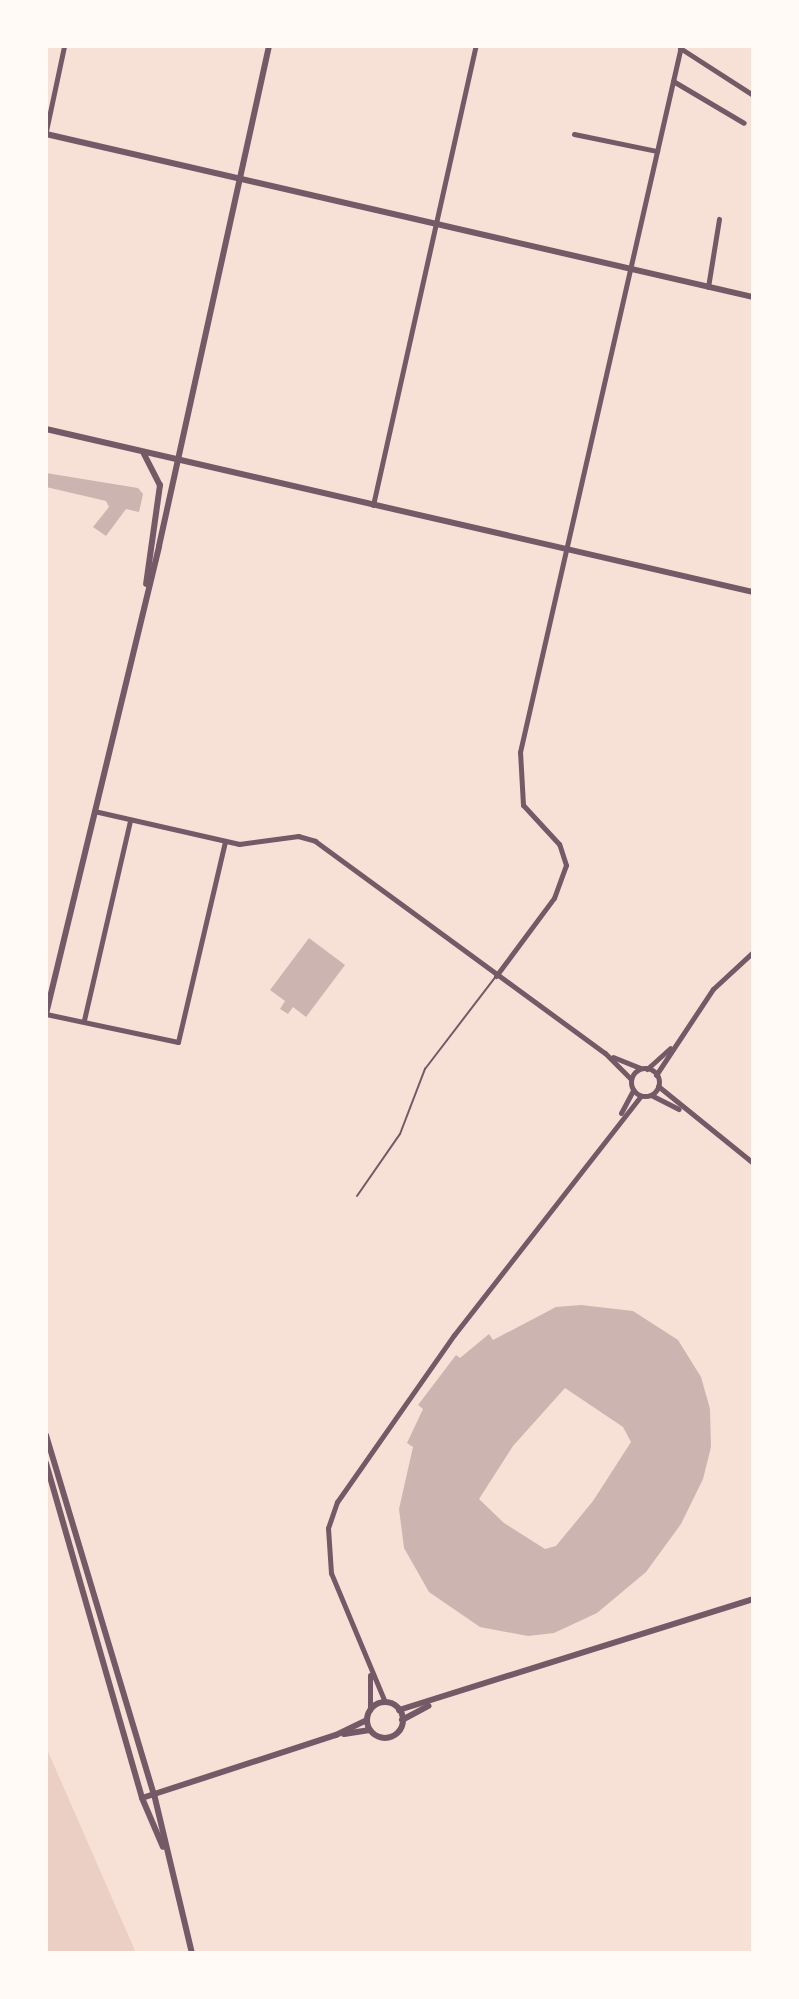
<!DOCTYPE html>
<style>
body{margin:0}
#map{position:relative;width:799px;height:1999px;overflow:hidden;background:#f7e1d7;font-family:"Alegreya Sans",sans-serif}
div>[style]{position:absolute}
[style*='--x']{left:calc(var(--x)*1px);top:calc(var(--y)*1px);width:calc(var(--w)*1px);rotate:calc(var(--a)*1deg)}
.green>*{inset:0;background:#ebcfc5}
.building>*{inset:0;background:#ccb4b1}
.service>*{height:2px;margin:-1px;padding:0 1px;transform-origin:1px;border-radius:1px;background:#755966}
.minor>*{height:5px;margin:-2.5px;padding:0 2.5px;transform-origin:2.5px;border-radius:2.5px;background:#755966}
.minor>.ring{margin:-2.5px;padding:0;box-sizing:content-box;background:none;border:5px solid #755966;border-radius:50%}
.tertiary>*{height:6px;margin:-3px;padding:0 3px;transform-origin:3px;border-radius:3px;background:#755966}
.tertiary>.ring{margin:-3px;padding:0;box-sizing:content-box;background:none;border:6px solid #755966;border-radius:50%}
span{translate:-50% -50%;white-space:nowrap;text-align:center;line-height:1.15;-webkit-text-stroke:6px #fffaf5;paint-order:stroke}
.frame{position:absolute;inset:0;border:48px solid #fffaf5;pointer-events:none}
</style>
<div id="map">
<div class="green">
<i style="clip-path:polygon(46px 1747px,136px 1953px,46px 1953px)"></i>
</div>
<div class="building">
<i style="clip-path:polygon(46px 473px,138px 488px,143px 494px,139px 512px,126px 509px,106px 536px,93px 527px,109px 507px,106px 501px,46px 487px)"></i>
<i style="clip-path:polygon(309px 938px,345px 965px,306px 1017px,293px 1007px,288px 1014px,280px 1009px,285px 1001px,270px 990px)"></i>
<i style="clip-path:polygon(evenodd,581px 1305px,633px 1311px,678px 1340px,701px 1377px,710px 1409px,711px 1447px,703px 1479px,681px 1524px,646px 1572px,597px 1613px,554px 1633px,528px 1636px,480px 1627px,429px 1592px,404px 1548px,399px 1509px,413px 1447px,407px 1443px,423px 1409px,418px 1405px,456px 1355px,460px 1358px,489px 1334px,493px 1340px,556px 1307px,581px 1305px,565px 1388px,623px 1427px,631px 1442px,593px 1501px,556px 1546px,545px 1549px,504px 1523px,479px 1499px,513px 1446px,565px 1388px)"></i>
</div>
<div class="service">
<i style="--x:357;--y:1196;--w:75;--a:-55.3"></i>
<i style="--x:400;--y:1134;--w:70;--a:-69"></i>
<i style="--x:425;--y:1069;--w:117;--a:-52.6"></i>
</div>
<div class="minor">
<i style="--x:680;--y:48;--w:87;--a:32.8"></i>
<i style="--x:673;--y:81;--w:82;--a:30.6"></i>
<i style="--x:46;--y:131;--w:87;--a:-78"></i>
<i style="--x:574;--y:134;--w:85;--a:11.6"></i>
<i style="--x:708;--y:287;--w:69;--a:-80.8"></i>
<i style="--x:373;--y:505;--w:470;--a:-77.4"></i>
<i style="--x:94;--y:811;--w:149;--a:12.8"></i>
<i style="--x:239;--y:844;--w:60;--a:-7.7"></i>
<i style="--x:298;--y:836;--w:18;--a:16"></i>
<i style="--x:315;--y:841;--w:359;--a:36.2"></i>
<i style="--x:605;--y:1053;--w:37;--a:45"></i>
<i style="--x:496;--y:976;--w:97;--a:-53.4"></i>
<i style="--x:554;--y:898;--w:35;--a:-70"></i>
<i style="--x:566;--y:865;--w:22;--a:-108"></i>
<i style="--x:559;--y:844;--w:53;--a:-132.7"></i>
<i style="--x:523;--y:805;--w:53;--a:-93.2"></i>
<i style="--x:520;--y:752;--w:724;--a:-77.15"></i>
<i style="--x:46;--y:1014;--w:135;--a:12"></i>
<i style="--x:178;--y:1042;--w:206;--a:-76.8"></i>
<i style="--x:84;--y:1020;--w:204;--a:-77"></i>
<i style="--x:613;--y:1057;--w:29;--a:22"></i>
<i class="ring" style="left:631px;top:1068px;width:23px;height:23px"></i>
<i style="--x:647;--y:1069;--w:31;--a:-42"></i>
<i style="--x:656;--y:1075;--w:103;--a:-56.5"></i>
<i style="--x:713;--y:989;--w:54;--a:-42.8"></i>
<i style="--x:658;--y:1086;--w:122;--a:39"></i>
<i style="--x:651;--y:1095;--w:31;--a:27"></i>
<i style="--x:621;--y:1113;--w:26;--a:-62"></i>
<i style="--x:370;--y:1675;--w:35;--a:90"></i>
<i style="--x:385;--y:1702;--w:140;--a:-112.7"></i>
<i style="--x:331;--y:1573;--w:45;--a:-93.8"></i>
<i style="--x:328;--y:1528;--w:28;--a:-71"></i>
<i style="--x:337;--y:1502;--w:204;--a:-55"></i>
<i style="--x:454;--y:1335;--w:303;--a:-52"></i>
</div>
<div class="tertiary">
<i style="--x:46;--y:134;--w:726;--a:12.98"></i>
<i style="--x:46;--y:429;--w:726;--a:12.98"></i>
<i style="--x:144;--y:454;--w:35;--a:63"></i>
<i style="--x:160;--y:485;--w:100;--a:98"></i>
<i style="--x:46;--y:1014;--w:481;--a:-76.4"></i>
<i style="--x:159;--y:546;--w:512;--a:-77.59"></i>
<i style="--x:46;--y:1435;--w:375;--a:73.3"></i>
<i style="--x:154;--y:1794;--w:163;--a:76.6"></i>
<i style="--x:46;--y:1463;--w:348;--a:74"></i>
<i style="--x:142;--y:1798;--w:53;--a:66.8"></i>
<i class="ring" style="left:367px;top:1702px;width:30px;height:30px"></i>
<i style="--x:399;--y:1710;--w:371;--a:-17.4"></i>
<i style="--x:402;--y:1720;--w:30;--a:-28"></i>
<i style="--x:344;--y:1734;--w:26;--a:-9"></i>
<i style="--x:142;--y:1798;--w:204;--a:-18"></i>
<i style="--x:336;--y:1735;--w:34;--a:-26"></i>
</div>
<div class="frame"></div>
</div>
